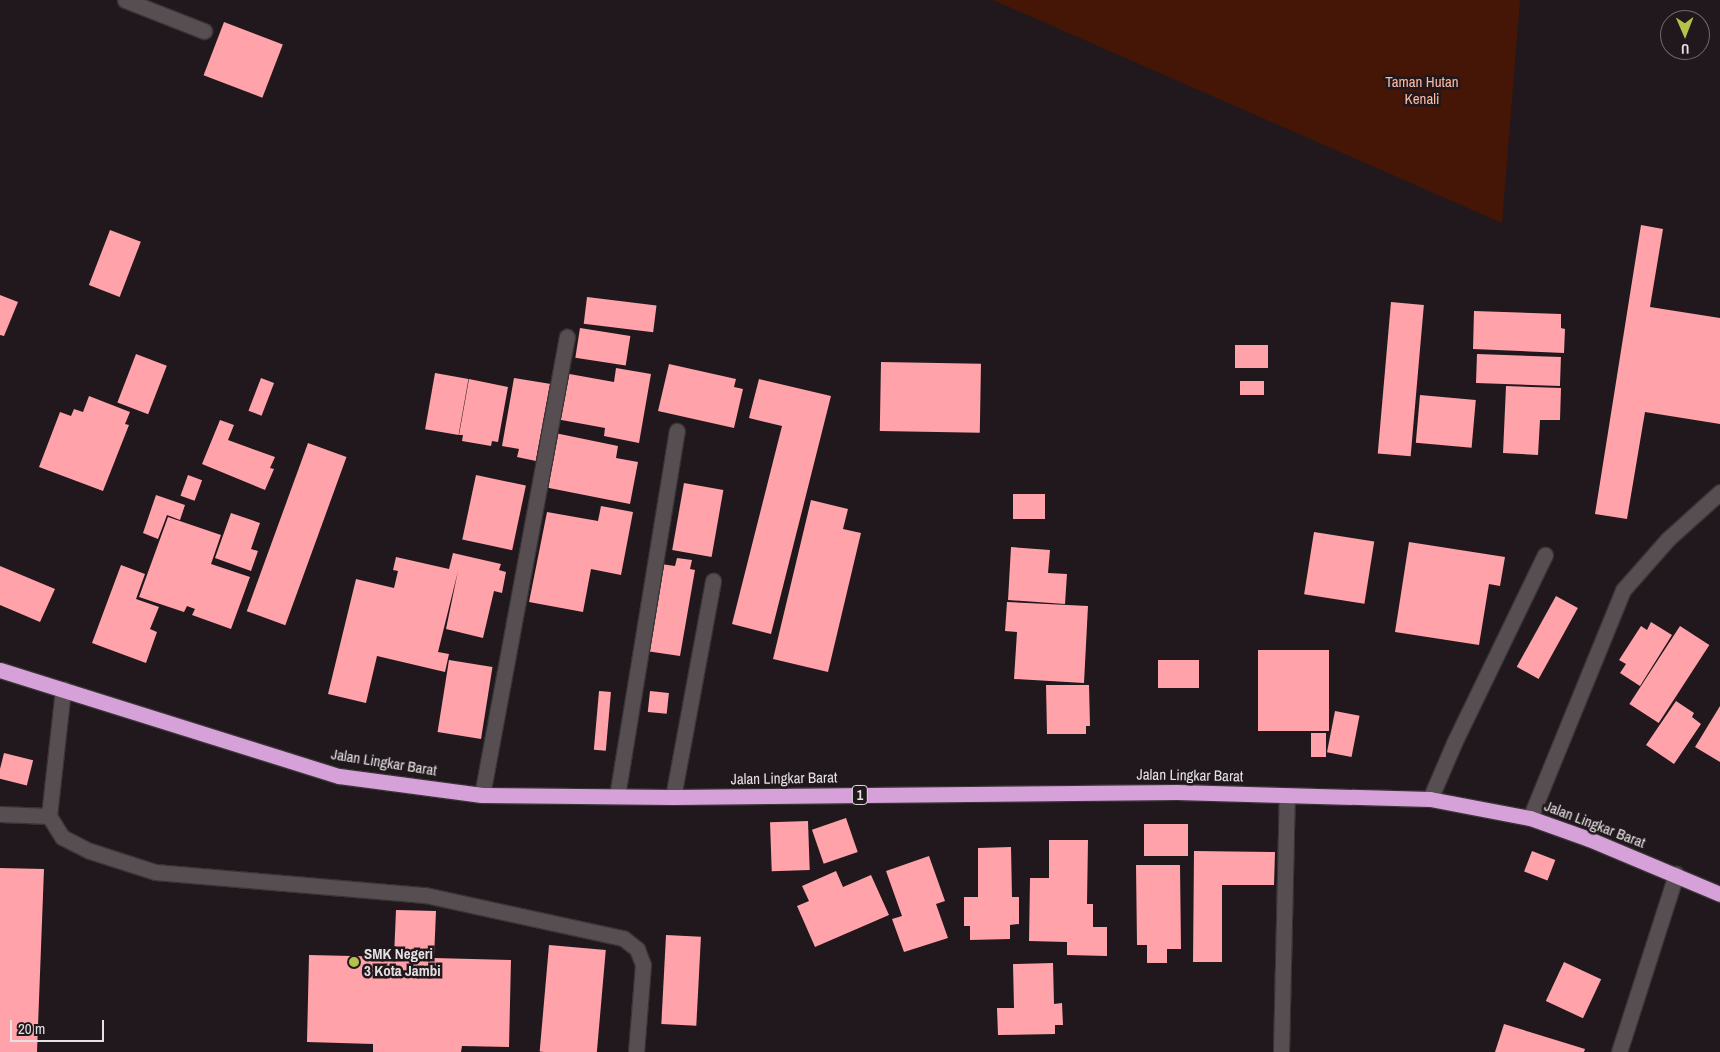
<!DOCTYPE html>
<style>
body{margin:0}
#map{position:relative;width:1720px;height:1052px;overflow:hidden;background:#20181c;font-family:"Archivo Narrow",sans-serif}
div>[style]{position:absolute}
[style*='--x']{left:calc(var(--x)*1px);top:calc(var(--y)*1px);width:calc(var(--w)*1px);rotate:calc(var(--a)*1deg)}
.green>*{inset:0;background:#451605}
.building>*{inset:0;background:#ffa2a9;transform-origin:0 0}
.roads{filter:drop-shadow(1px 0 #393436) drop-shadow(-1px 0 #393436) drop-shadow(0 1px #393436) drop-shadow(0 -1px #393436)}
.minor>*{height:15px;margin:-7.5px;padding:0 7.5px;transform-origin:7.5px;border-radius:7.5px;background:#574e52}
.highway>*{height:15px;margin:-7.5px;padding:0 7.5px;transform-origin:7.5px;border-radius:7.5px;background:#d6a0d8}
.dots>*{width:14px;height:14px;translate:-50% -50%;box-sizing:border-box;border:2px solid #20181c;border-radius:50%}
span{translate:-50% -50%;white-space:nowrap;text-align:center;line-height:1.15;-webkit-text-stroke:5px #20181c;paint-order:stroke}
.shield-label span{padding:1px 4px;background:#20181c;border:1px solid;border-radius:4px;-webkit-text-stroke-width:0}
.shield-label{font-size:14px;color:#e5e0e2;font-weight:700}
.park-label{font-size:15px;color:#fbb9a1}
.street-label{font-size:15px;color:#e5e0e2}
.poi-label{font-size:15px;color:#e5e0e2;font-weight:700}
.left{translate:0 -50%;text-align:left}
.north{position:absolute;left:1660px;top:10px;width:50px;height:50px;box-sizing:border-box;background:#20181c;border:1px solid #6f686b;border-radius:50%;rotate:179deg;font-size:14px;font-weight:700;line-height:20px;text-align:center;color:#e5e0e2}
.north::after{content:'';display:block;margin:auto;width:18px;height:22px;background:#b5c249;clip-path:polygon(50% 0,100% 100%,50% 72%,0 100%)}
.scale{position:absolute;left:10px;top:1020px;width:94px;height:22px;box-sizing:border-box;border:2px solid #e5e0e2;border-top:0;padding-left:6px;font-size:15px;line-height:18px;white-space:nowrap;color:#e5e0e2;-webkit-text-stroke:4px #20181c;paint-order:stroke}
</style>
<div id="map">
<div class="green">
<i style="clip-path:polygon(993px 0,1520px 0,1502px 223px)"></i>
</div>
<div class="building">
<i style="left:224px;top:22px;width:63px;height:57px;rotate:21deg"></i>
<i style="clip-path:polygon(1641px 225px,1663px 229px,1650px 307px,1720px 318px,1720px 424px,1645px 412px,1627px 519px,1595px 514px)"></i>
<i style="left:110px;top:230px;width:33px;height:59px;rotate:21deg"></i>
<i style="clip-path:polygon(0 295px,18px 302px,4px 336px,0 335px)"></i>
<i style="left:587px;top:297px;width:70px;height:27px;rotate:7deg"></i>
<i style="left:1391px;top:302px;width:33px;height:152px;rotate:5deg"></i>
<i style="clip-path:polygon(1474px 311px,1561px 314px,1561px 328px,1565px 329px,1564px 353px,1473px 349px)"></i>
<i style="left:580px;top:328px;width:51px;height:30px;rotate:9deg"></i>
<i style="left:1235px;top:345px;width:33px;height:23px"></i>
<i style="left:136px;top:354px;width:33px;height:52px;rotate:21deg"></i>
<i style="left:1477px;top:354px;width:84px;height:29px;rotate:2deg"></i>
<i style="left:881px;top:362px;width:100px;height:69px;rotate:1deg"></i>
<i style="clip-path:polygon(669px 364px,736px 379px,734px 387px,743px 389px,734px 428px,658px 411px)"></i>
<i style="clip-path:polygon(616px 368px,651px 374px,639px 443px,604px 436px,605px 428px,556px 419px,564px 373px,614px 382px)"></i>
<i style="left:435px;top:373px;width:34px;height:57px;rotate:10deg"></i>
<i style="left:261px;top:378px;width:14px;height:35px;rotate:21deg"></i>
<i style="clip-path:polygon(514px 378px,551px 384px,536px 461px,517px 457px,519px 449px,502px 446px)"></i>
<i style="clip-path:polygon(469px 379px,508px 387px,498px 442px,492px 441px,491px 446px,462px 441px,463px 435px,459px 435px)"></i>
<i style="clip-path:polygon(759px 379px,831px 396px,771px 634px,732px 624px,782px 426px,749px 418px)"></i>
<i style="left:1264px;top:381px;width:14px;height:24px;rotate:90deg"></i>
<i style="clip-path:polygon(1506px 386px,1561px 388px,1560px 420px,1540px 420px,1538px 455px,1503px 453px)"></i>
<i style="left:1420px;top:395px;width:56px;height:48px;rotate:5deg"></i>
<i style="clip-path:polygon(89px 396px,130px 412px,125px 424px,129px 425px,103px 491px,39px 467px,60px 412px,71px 416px,74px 409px,83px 412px)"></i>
<i style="clip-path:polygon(220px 420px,234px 425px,228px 440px,275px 457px,270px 468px,274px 469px,265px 490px,202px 464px)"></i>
<i style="clip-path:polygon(555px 433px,618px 446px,616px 458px,638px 462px,630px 504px,544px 487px)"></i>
<i style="left:308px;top:443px;width:41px;height:179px;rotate:20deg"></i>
<i style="left:188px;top:475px;width:15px;height:22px;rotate:20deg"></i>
<i style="left:476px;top:475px;width:51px;height:66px;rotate:12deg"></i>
<i style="left:684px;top:483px;width:40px;height:68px;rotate:10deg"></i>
<i style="left:1013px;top:494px;width:32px;height:25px"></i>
<i style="clip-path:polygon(156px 495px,185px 505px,180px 520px,167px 515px,158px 539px,143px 533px)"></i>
<i style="clip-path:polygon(811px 500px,848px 509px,843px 529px,861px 533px,828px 672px,773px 659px)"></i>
<i style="clip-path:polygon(601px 506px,633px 512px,621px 575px,591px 569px,583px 612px,529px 602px,547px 512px,598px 521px)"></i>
<i style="clip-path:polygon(231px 513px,260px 523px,251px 549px,258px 551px,251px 571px,215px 558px)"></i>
<i style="clip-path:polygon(168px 517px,221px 535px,211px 564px,250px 577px,231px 629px,192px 615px,195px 609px,187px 606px,184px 612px,139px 597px)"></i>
<i style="left:1314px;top:532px;width:61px;height:63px;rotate:9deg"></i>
<i style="clip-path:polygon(1409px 542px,1505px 557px,1500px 586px,1489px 584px,1479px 645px,1395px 632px)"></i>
<i style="clip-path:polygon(1011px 547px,1050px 550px,1048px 573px,1067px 574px,1065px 604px,1008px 600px)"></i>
<i style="clip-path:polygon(453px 553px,501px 564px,499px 570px,506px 572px,502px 593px,494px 591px,483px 638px,446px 629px,458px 571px,438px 652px,449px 654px,445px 672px,377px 656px,366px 703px,328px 694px,356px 579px,394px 588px,398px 571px,393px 570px,396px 557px,449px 569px)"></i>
<i style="clip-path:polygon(677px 558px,692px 560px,690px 569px,695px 570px,680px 656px,646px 651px,661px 564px,675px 566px)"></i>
<i style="clip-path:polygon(121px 565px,145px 574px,136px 599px,159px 607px,150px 629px,157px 632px,146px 663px,92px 643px)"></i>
<i style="clip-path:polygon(0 566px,55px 589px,40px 622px,0 605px)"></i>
<i style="left:1556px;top:596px;width:25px;height:81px;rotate:29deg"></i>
<i style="clip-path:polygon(1007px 602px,1088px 606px,1084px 683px,1014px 679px,1017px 632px,1005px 631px)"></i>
<i style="clip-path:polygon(1651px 622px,1672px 635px,1640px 686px,1620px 673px,1626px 664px,1619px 660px,1641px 626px,1647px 630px)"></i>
<i style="left:1680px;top:626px;width:35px;height:93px;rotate:33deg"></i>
<i style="left:1258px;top:650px;width:71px;height:81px"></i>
<i style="left:449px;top:660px;width:44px;height:73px;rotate:9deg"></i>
<i style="left:1158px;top:660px;width:41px;height:28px"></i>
<i style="clip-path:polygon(1046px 685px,1089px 685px,1090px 726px,1086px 726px,1086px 734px,1047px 734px)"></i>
<i style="left:599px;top:691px;width:12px;height:59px;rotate:5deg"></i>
<i style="left:650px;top:691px;width:19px;height:21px;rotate:6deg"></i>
<i style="clip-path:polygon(1676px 701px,1694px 713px,1692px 717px,1701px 724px,1674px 764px,1646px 745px)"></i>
<i style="clip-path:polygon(1720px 706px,1720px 762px,1695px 747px)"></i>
<i style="left:1335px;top:711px;width:25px;height:42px;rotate:11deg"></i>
<i style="left:1311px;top:733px;width:15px;height:24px"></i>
<i style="left:4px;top:753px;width:30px;height:26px;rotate:14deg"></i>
<i style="left:846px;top:818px;width:36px;height:36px;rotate:71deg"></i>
<i style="left:808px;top:821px;width:49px;height:38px;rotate:88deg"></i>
<i style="left:1144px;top:824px;width:44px;height:32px"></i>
<i style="clip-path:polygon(1049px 840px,1088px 840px,1087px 904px,1093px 904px,1093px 927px,1107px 927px,1107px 956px,1067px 955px,1067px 942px,1029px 941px,1030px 878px,1049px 878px)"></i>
<i style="clip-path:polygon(1011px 847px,1012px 897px,1019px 897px,1019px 924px,1010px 925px,1010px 939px,970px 940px,970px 926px,964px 926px,964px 897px,978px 897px,978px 848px)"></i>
<i style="clip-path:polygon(1194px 851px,1275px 852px,1274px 885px,1222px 885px,1222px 962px,1193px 962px)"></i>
<i style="left:1532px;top:851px;width:25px;height:22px;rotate:21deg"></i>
<i style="clip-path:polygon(929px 856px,945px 901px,936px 904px,948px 938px,904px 952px,892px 919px,902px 916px,886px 871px)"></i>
<i style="clip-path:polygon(1136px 865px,1180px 865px,1181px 949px,1167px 949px,1167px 963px,1147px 963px,1147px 945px,1137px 945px)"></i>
<i style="clip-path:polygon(0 868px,44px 869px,37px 1052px,0 1052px)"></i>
<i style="clip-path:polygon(836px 871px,843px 887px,871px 875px,889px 915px,815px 947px,797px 906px,809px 901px,802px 886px)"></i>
<i style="clip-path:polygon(396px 910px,436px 911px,434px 958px,511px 960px,509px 1047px,462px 1046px,461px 1052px,373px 1052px,373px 1044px,307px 1042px,309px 955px,394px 957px)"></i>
<i style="left:666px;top:935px;width:35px;height:89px;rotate:3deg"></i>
<i style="left:549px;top:945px;width:57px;height:107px;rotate:5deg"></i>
<i style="left:1564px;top:962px;width:41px;height:43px;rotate:25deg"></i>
<i style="clip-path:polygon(1053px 963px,1054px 1004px,1062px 1003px,1063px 1025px,1055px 1025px,1055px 1034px,998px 1035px,997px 1008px,1014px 1008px,1013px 964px)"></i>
<i style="clip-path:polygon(1504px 1024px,1585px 1049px,1584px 1052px,1495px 1052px)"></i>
</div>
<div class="roads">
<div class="minor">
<i style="--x:125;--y:0;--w:85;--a:21.4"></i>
<i style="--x:63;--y:689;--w:128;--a:96.3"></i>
<i style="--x:49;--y:816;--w:25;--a:58"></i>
<i style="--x:62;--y:837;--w:31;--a:27"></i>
<i style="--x:90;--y:851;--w:68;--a:17.9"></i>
<i style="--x:155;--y:872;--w:271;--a:4.9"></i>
<i style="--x:425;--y:895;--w:203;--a:12.3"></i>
<i style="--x:623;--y:938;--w:18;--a:38"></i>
<i style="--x:637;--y:949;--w:17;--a:69"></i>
<i style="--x:643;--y:965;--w:87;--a:94.6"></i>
<i style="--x:482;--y:795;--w:466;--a:-79.5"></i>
<i style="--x:617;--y:796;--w:370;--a:-80.7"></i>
<i style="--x:673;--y:797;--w:220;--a:-79.5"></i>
<i style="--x:1430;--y:799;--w:61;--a:-66.8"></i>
<i style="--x:1454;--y:743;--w:209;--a:-64.2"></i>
<i style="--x:0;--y:814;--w:49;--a:2.3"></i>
<i style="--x:1530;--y:818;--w:246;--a:-67.8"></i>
<i style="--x:1623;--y:590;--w:68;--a:-48.6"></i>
<i style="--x:1668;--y:539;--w:70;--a:-42.1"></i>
<i style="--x:1281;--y:1052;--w:257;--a:-88.7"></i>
<i style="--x:1619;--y:1052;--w:187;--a:-72.2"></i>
</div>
<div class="highway">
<i style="--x:0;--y:670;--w:355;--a:17.4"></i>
<i style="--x:339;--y:776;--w:144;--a:7.6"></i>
<i style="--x:482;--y:795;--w:191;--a:0.6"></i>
<i style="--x:673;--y:797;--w:504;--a:-0.57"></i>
<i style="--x:1177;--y:792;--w:253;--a:1.6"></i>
<i style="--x:1430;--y:799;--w:102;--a:10.8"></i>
<i style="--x:1530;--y:818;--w:63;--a:19.6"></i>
<i style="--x:1589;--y:839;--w:142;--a:22.8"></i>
</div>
</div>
<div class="dots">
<i style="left:354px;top:962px;background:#b5c249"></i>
</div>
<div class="shield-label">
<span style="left:860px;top:795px">1</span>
</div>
<div class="park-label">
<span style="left:1422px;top:90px">Taman Hutan<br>Kenali</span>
</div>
<div class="street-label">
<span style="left:384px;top:762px;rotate:9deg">Jalan Lingkar Barat</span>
<span style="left:1190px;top:775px;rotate:1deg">Jalan Lingkar Barat</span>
<span style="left:784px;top:778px;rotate:-1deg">Jalan Lingkar Barat</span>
<span style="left:1595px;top:824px;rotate:21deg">Jalan Lingkar Barat</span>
</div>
<div class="poi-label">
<span class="left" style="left:364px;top:962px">SMK Negeri<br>3 Kota Jambi</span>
</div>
<div class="north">U</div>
<div class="scale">20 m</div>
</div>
